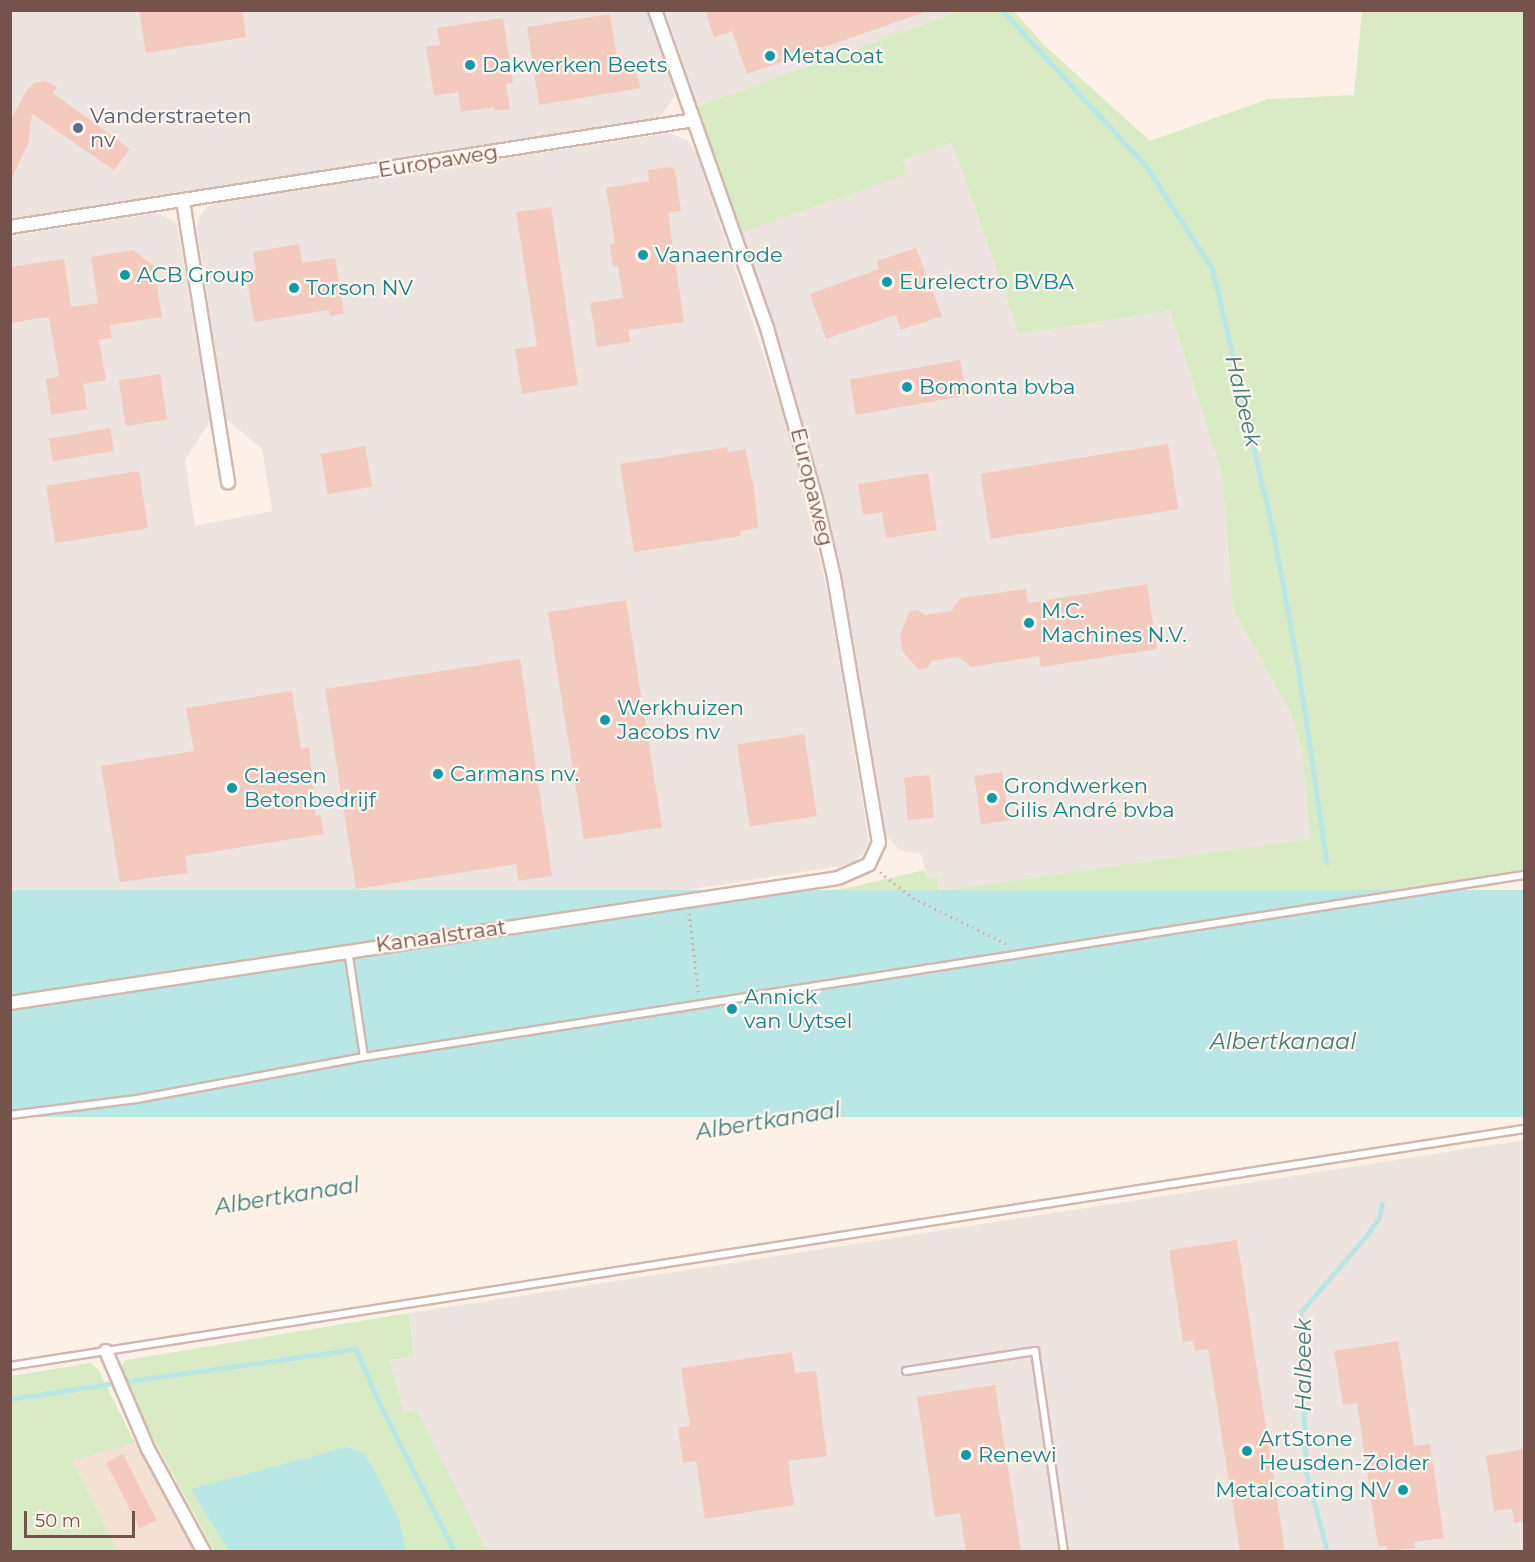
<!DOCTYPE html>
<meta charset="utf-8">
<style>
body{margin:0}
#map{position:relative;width:1535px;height:1562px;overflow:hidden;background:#fdf0e6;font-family:Montserrat,sans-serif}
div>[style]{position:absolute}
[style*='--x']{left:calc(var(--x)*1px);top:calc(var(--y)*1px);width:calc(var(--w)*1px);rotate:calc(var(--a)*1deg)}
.residential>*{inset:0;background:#f4e1d4}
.industrial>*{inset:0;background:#ede4e0}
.green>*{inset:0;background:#d9ebc4}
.water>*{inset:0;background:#b9e7e6;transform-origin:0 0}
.stream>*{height:4.5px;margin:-2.25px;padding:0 2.25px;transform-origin:2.25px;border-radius:2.25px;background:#b9e7e6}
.building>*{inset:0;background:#f3cabd;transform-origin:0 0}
.path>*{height:3px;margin-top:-1.5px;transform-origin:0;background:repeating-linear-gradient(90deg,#d8ada0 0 1.5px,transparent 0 6px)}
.roads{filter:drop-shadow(2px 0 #d1b8ae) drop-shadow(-2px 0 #d1b8ae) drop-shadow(0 2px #d1b8ae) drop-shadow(0 -2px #d1b8ae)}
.lane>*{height:6px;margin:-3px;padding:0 3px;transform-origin:3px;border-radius:3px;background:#fff}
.street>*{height:12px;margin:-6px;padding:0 6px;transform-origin:6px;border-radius:6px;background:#fff}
.dots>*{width:16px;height:16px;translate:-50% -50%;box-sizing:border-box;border:3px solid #fff5ec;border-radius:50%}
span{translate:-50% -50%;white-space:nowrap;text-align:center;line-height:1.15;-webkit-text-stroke:4.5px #fff5ec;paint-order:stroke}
.culture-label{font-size:21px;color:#0d838f}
.left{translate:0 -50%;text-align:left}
.right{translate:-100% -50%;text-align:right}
.service-label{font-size:21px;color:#4e5e75}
.street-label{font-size:21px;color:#76534a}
.water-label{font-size:22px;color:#3d7b7c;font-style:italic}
.frame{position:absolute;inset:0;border:12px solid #76534a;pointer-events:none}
.scale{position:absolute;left:24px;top:1511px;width:111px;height:27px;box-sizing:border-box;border:3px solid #76534a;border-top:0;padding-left:8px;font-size:18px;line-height:21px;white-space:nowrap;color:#76534a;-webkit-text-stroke:4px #fff5ec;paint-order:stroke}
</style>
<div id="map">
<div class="residential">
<i style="clip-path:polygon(135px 1443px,196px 1551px,118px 1551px,73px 1461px)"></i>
</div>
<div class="industrial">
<i style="clip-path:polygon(665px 10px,960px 11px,698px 106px)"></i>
<i style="clip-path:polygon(11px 11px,648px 11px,675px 95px,661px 116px,644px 121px,11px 219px)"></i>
<i style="clip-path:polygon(669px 133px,687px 140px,697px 154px,790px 435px,829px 599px,867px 829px,868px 844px,863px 853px,853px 862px,841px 866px,343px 944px,358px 1042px,351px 1055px,154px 1090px,11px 1107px,11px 236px,157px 213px,177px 223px,210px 421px,185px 460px,195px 526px,272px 511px,262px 449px,226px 419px,197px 229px,199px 217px,207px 207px,219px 202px)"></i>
<i style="clip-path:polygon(952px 143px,1019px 334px,1170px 311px,1222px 474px,1233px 609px,1291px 714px,1302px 749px,1310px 840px,939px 891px,938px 877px,928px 878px,921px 854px,899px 850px,886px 835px,848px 610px,822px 493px,779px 342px,741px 233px,907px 174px,903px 160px)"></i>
<i style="clip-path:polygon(1524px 1140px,1524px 1551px,487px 1551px,417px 1410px,404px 1413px,390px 1360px,414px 1355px,409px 1313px)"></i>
</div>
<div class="green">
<i style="clip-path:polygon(960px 11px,1014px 11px,1043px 44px,1150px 141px,1268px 99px,1354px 95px,1362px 11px,1524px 11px,1524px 870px,375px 1050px,366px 1046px,363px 1017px,597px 980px,590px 924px,847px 888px,924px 870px,928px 878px,938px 877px,939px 891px,1310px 839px,1302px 749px,1291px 714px,1233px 609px,1222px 474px,1170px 311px,1019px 334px,952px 143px,903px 160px,908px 174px,741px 233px,698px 106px)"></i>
<i style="clip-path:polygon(409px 1313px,414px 1356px,390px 1360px,404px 1413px,417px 1409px,487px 1551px,214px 1551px,122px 1380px,121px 1367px,126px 1360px)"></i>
<i style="clip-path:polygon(90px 1363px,98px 1369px,135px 1443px,73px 1461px,118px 1551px,11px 1551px,11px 1376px)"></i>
</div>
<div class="water">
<i style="left:1524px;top:890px;width:227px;height:1531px;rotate:90deg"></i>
<i style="clip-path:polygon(347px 1447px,363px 1453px,374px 1470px,400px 1522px,406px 1551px,229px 1551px,191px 1489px)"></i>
</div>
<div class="stream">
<i style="--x:1002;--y:10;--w:214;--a:47.3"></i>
<i style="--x:1147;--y:167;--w:122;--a:57.3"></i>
<i style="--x:1213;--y:270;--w:267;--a:77"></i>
<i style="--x:1273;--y:530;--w:131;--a:79.5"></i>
<i style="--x:1297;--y:659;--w:206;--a:81.6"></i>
<i style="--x:129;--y:1381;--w:229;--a:-8"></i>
<i style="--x:356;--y:1349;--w:58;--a:66.5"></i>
<i style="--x:379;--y:1402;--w:168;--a:63.1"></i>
<i style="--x:10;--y:1399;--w:100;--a:-8.6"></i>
<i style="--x:1327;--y:1552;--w:83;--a:-104.7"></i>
<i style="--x:1306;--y:1472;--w:159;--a:-92.2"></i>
<i style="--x:1300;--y:1313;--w:103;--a:-49.3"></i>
<i style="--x:1367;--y:1235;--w:21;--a:-55"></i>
<i style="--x:1379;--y:1218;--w:14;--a:-78"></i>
</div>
<div class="building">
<i style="clip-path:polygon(139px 10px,242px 10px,246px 37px,146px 53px)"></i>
<i style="clip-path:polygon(705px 10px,925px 10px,925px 12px,747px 74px,732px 31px,714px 37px)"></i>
<i style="clip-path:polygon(610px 14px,619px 70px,634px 67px,641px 88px,539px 105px,527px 27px)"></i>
<i style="clip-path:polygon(503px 18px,513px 83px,506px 84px,510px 109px,495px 111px,494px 107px,461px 112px,458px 92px,434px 96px,426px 47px,440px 45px,437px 28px)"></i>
<i style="clip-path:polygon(45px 81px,57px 87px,53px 93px,130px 149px,114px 170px,32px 114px,28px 144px,10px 182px,10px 121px,27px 90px,34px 83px)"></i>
<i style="clip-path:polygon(670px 167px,675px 170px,681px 211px,668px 213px,684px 322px,628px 330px,630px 342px,597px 347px,590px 303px,623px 298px,618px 266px,613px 266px,610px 244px,615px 243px,606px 188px,649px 181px,648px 170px)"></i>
<i style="clip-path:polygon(551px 207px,578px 385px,522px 394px,515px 349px,537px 346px,516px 212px)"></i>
<i style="clip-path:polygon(299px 244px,302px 263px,335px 258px,344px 313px,330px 316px,329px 310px,254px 322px,246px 272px,256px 270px,253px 252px)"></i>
<i style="clip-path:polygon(916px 248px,942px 316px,901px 330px,896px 315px,826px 339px,810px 294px,879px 269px,877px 261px)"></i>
<i style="clip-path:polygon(133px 250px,154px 266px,162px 317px,110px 325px,112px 338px,99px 340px,106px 380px,83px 384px,87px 409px,51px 415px,46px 379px,59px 376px,49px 317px,10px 323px,10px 267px,64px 259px,71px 307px,98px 303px,91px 257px)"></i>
<i style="left:960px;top:360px;width:36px;height:112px;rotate:80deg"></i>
<i style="left:160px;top:374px;width:46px;height:42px;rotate:81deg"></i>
<i style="left:110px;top:428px;width:23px;height:62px;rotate:80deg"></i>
<i style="left:1168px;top:444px;width:66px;height:190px;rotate:81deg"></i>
<i style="left:365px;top:446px;width:41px;height:45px;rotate:80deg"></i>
<i style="clip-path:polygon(727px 447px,728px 452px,745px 449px,754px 488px,758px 528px,740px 531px,741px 536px,634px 552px,620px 464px)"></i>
<i style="left:139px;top:471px;width:58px;height:94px;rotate:81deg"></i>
<i style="clip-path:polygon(928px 473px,937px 530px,886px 538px,882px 512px,863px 515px,858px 484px)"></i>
<i style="clip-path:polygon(1147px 584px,1157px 649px,1041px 667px,1039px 656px,972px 667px,958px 657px,932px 661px,927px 668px,918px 670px,902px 650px,900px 635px,909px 612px,918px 610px,925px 615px,951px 611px,961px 598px,1026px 589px,1028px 603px)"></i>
<i style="left:626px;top:600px;width:230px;height:79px;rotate:81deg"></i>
<i style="clip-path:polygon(520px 659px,552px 876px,518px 881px,516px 864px,356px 889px,325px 689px)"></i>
<i style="clip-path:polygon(292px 691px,301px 749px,309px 747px,316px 816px,320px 815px,324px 834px,185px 856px,188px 873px,120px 882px,101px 766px,194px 751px,186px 708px)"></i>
<i style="left:804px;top:734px;width:83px;height:68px;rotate:81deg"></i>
<i style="left:1002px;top:772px;width:49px;height:28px;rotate:82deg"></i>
<i style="left:930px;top:775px;width:43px;height:26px;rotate:85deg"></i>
<i style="clip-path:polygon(1237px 1240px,1285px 1551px,1240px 1551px,1208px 1349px,1195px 1351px,1193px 1340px,1183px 1342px,1169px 1250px)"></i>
<i style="clip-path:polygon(1398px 1341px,1414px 1446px,1430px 1444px,1444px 1538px,1414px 1542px,1415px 1548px,1387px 1551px,1386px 1546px,1378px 1547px,1357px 1403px,1343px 1405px,1334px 1351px)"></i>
<i style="clip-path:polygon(792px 1352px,795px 1373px,816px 1371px,827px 1456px,788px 1461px,794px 1505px,705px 1519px,696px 1461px,683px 1463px,678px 1428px,690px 1426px,681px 1368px)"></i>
<i style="clip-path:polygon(995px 1385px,1021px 1551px,966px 1551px,960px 1513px,935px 1517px,917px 1397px)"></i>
<i style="clip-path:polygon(1524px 1449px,1524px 1521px,1514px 1523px,1512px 1509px,1494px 1511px,1486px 1456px)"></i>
<i style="left:123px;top:1454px;width:74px;height:19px;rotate:63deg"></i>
</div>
<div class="path">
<i style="--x:880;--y:872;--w:42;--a:38.2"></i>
<i style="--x:913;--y:898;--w:107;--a:26.1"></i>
<i style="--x:689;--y:913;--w:84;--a:83.1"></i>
</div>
<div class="roads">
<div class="lane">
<i style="--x:348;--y:950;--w:108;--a:81.5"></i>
<i style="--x:364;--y:1057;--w:1174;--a:-8.92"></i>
<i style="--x:10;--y:1115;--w:128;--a:-7.2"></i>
<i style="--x:137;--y:1099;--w:231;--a:-10.5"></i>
<i style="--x:10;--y:1366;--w:1532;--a:-8.9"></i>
<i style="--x:906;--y:1371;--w:131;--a:-8.8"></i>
<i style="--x:1035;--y:1351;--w:203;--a:81.8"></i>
</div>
<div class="street">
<i style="--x:183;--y:201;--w:285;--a:80.9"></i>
<i style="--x:10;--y:227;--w:692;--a:-8.89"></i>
<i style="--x:10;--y:1003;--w:837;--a:-8.58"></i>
<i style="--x:838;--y:878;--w:34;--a:-24"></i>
<i style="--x:869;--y:864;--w:23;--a:-65"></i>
<i style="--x:879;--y:843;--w:270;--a:-99.6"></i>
<i style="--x:834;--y:577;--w:80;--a:-103"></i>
<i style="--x:816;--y:499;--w:178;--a:-106"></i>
<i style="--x:767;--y:328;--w:337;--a:-109.4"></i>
<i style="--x:106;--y:1351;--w:107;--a:66.8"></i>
<i style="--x:148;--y:1449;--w:117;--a:61.5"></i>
</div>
</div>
<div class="dots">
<i style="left:770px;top:56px;background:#0f9aa8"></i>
<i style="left:470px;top:65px;background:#0f9aa8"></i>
<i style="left:78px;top:128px;background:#5c6f8a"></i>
<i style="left:643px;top:255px;background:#0f9aa8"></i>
<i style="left:125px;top:275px;background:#0f9aa8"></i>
<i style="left:887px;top:282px;background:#0f9aa8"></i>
<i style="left:294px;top:288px;background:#0f9aa8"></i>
<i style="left:907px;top:387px;background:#0f9aa8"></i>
<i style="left:1029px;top:623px;background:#0f9aa8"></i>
<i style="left:605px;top:720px;background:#0f9aa8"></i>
<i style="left:438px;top:774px;background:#0f9aa8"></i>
<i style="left:232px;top:788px;background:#0f9aa8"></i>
<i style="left:992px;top:798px;background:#0f9aa8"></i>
<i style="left:732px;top:1009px;background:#0f9aa8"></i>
<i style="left:1247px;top:1451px;background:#0f9aa8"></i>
<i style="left:966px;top:1455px;background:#0f9aa8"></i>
<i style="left:1403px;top:1490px;background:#0f9aa8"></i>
</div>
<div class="culture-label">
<span class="left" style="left:782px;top:56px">MetaCoat</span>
<span class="left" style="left:482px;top:65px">Dakwerken Beets</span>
<span class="left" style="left:655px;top:255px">Vanaenrode</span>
<span class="left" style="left:137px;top:275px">ACB Group</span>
<span class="left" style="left:899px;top:282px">Eurelectro BVBA</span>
<span class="left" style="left:306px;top:288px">Torson NV</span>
<span class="left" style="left:919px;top:387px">Bomonta bvba</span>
<span class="left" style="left:1041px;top:623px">M.C.<br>Machines N.V.</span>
<span class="left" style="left:617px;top:720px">Werkhuizen<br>Jacobs nv</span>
<span class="left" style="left:450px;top:774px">Carmans nv.</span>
<span class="left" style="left:244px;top:788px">Claesen<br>Betonbedrijf</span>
<span class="left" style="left:1004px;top:798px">Grondwerken<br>Gilis André bvba</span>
<span class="left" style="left:744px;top:1009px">Annick<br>van Uytsel</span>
<span class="left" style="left:1259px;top:1451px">ArtStone<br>Heusden-Zolder</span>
<span class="left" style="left:978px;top:1455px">Renewi</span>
<span class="right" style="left:1391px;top:1490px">Metalcoating NV</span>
</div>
<div class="service-label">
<span class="left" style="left:90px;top:128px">Vanderstraeten<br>nv</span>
</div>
<div class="street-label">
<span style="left:438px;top:161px;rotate:-9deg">Europaweg</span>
<span style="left:812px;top:487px;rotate:76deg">Europaweg</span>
<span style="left:441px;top:936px;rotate:-8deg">Kanaalstraat</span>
</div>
<div class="water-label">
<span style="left:1243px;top:401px;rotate:77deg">Halbeek</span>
<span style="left:1283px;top:1042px">Albertkanaal</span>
<span style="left:768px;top:1121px;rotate:-9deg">Albertkanaal</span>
<span style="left:287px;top:1196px;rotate:-9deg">Albertkanaal</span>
<span style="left:1304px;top:1365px;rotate:-90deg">Halbeek</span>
</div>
<div class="frame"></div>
<div class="scale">50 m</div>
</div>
